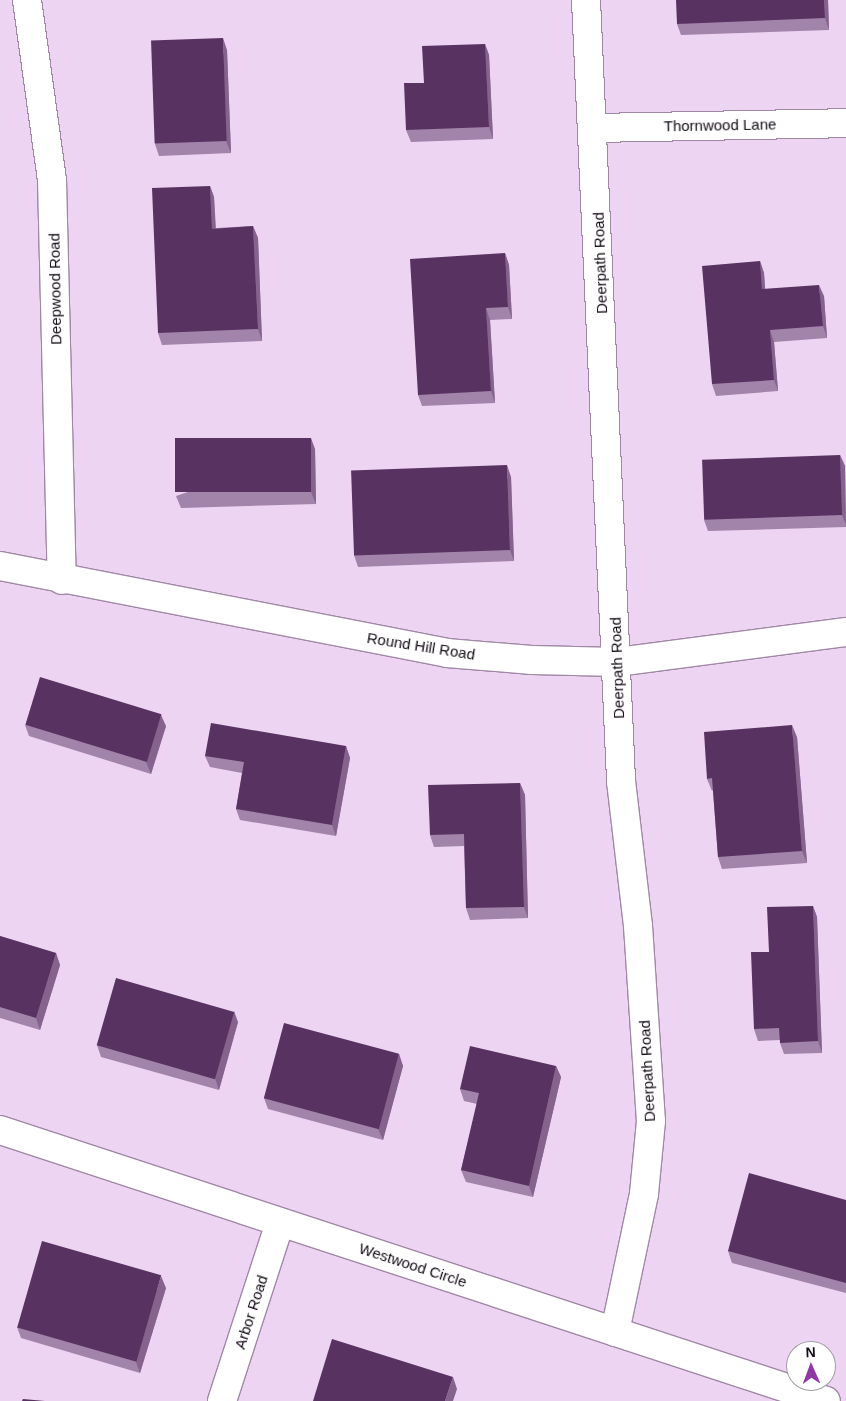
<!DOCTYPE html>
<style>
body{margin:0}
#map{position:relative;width:846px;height:1401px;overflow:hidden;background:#edd4f3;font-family:Helvetica,sans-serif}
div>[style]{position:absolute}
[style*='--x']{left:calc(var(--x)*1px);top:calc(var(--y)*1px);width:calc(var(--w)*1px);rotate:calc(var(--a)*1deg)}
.roads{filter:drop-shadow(1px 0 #a088a5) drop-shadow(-1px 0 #a088a5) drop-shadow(0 1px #a088a5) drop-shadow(0 -1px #a088a5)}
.minor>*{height:28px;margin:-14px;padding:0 14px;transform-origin:14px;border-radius:14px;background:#fff}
.wall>*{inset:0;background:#a283aa}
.shaded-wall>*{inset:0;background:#85638c}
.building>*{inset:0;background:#583260;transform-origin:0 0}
span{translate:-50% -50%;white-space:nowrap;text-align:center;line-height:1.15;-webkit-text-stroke:5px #fff;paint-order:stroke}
.street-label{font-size:15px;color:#130b15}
.north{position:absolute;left:786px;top:1341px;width:50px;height:50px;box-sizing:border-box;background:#fff;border:1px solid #a19da1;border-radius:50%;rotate:358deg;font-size:14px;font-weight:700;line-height:20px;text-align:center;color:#130b15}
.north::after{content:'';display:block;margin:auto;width:18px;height:22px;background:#9138a4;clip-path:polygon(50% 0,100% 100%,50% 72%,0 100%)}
</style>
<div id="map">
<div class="roads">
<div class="minor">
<i style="--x:27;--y:0;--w:182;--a:82.1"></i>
<i style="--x:52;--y:180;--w:400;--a:88.6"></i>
<i style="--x:586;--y:0;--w:782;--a:87.43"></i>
<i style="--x:621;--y:781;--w:146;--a:83.3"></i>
<i style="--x:638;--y:926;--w:195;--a:86.2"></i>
<i style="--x:651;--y:1121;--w:73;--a:95.5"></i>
<i style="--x:644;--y:1194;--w:141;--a:101.9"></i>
<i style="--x:594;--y:128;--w:252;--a:-1.1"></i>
<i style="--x:0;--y:566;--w:455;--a:11"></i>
<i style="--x:447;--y:653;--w:85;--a:4.7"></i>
<i style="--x:532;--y:660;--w:85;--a:1.3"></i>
<i style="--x:617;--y:662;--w:231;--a:-7.5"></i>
<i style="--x:0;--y:1130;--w:869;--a:18.16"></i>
<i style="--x:222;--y:1401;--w:188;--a:-72"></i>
</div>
</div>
<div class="wall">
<i style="clip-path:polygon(828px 0,829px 30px,681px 35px,677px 24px)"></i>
<i style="clip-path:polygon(485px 44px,489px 55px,493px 139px,411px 142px,406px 130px,424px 83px)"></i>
<i style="clip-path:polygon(227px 50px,231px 153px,159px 156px,155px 144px)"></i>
<i style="clip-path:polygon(210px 186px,214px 197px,216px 228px,253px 226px,258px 238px,262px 341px,162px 345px,158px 333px)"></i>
<i style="clip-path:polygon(505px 253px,509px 265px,512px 319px,490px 320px,495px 403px,422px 406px,418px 395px)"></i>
<i style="clip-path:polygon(760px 261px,764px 273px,765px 289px,824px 296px,827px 338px,774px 342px,778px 391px,716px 396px,712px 384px)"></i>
<i style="clip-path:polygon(315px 449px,316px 504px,181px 508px,176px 496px)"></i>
<i style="clip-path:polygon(840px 455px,845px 466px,846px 527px,708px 531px,704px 520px)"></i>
<i style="clip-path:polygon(511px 477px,514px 561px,358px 567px,354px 555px)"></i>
<i style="clip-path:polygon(25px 725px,166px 726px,151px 774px,29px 736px)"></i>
<i style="clip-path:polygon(797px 737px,807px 863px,722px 869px,718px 857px,713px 790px,712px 791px,707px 779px)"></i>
<i style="clip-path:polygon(346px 746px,350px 758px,336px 836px,240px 820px,236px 809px,242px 773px,210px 767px,205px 756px)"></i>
<i style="clip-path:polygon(520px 783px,525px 795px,528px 918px,470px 920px,466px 908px,464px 846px,434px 847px,430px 835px)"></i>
<i style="clip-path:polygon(813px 906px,817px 917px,822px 1053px,784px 1054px,780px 1043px,780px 1040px,758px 1041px,754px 1029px,769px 952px)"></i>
<i style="clip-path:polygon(0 936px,56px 953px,60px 965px,40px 1030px,0 1018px)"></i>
<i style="clip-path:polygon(238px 1022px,219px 1090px,101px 1057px,97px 1045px)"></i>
<i style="clip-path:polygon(399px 1054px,403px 1066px,383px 1140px,268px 1109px,264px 1098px)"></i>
<i style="clip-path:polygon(556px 1066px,561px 1077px,533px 1197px,466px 1182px,461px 1170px,477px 1104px,464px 1101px,460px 1089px)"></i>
<i style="clip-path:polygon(846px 1200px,846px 1293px,732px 1263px,728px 1251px)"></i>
<i style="clip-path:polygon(166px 1288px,140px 1373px,21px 1338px,17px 1327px)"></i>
</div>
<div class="shaded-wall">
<i style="clip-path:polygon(824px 0,828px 0,829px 30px,825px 18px)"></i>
<i style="clip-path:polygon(223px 38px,227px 50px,231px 153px,226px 141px)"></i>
<i style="clip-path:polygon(485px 44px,489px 55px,493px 139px,489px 127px)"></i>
<i style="clip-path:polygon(210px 186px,214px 197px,216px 240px,212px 229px)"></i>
<i style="clip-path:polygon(253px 226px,258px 238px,262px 341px,258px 329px)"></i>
<i style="clip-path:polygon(505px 253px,509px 265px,512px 319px,508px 307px)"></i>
<i style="clip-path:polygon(760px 261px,764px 273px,766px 301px,762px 289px)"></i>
<i style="clip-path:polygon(819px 285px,824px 296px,827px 338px,823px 326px)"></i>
<i style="clip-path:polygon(486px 308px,490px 320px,495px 403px,491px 391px)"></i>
<i style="clip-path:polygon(770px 330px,774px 342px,778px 391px,774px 380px)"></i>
<i style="clip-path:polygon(311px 438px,315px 449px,316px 504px,311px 492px)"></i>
<i style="clip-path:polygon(840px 455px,845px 466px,846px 525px,842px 515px)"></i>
<i style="clip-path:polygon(507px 465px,511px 477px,514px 561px,510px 550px)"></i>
<i style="clip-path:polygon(161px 715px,166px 726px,151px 774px,146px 762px)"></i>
<i style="clip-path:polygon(792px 725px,797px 737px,807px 863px,802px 851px)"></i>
<i style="clip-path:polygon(346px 746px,350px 758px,336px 836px,332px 825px)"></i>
<i style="clip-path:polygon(520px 783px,525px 795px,528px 918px,524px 907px)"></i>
<i style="clip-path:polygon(813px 906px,817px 917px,822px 1053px,818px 1041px)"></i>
<i style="clip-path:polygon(56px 953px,60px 965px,40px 1030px,36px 1018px)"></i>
<i style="clip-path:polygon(234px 1011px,238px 1022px,219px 1090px,215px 1078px)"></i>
<i style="clip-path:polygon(399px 1054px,403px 1066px,383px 1140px,378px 1129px)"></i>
<i style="clip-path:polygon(556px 1066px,561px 1077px,533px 1197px,529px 1186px)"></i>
<i style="clip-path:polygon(161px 1276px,166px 1288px,140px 1373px,136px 1362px)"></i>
<i style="clip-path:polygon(453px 1377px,457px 1389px,453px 1401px,445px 1401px)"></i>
</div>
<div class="building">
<i style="clip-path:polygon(676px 0,824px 0,825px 18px,677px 24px)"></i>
<i style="left:223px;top:38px;width:103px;height:72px;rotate:88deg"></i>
<i style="clip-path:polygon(485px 44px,489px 127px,406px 130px,404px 83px,424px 83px,422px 46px)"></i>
<i style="clip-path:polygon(210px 186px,212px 229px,253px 226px,258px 329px,158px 333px,152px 188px)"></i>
<i style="clip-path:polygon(505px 253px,508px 307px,486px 308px,491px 391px,418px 395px,410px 259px)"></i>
<i style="clip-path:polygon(760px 261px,762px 289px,819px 285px,823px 326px,770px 330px,774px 380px,712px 384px,702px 266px)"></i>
<i style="left:311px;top:438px;width:54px;height:136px;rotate:90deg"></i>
<i style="left:840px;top:455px;width:60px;height:138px;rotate:88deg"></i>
<i style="left:507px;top:465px;width:85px;height:156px;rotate:88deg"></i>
<i style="left:40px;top:677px;width:127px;height:50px;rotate:17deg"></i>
<i style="clip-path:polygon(211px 723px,346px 746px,332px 825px,236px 809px,244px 762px,205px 756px)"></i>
<i style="clip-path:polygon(792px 725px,802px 851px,718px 857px,712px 778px,707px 779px,704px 732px)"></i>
<i style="clip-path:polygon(520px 783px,524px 907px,466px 908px,464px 834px,430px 835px,428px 785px)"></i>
<i style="clip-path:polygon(813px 906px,818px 1041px,780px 1043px,779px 1028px,754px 1029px,751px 952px,769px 952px,767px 907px)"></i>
<i style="clip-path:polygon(0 936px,56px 953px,36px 1018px,0 1007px)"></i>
<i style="left:116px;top:978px;width:123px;height:70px;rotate:16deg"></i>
<i style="left:284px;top:1023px;width:119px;height:78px;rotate:15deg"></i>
<i style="clip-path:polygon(470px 1046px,556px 1066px,529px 1186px,461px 1170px,479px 1093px,460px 1089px)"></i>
<i style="clip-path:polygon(749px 1173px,846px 1200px,846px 1283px,728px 1251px)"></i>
<i style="left:42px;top:1241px;width:124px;height:90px;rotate:16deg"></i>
<i style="clip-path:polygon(332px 1339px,453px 1377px,445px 1401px,313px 1401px)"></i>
<i style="clip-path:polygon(23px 1399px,45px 1401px,22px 1401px)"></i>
</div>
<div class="street-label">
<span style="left:720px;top:125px;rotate:-1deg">Thornwood Lane</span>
<span style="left:600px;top:263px;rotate:-92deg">Deerpath Road</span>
<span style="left:55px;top:289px;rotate:-91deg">Deepwood Road</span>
<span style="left:421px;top:646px;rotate:9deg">Round Hill Road</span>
<span style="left:617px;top:668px;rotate:-92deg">Deerpath Road</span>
<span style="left:647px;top:1071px;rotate:-93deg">Deerpath Road</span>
<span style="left:413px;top:1265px;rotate:18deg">Westwood Circle</span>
<span style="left:251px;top:1312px;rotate:-72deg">Arbor Road</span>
</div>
<div class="north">N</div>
</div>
